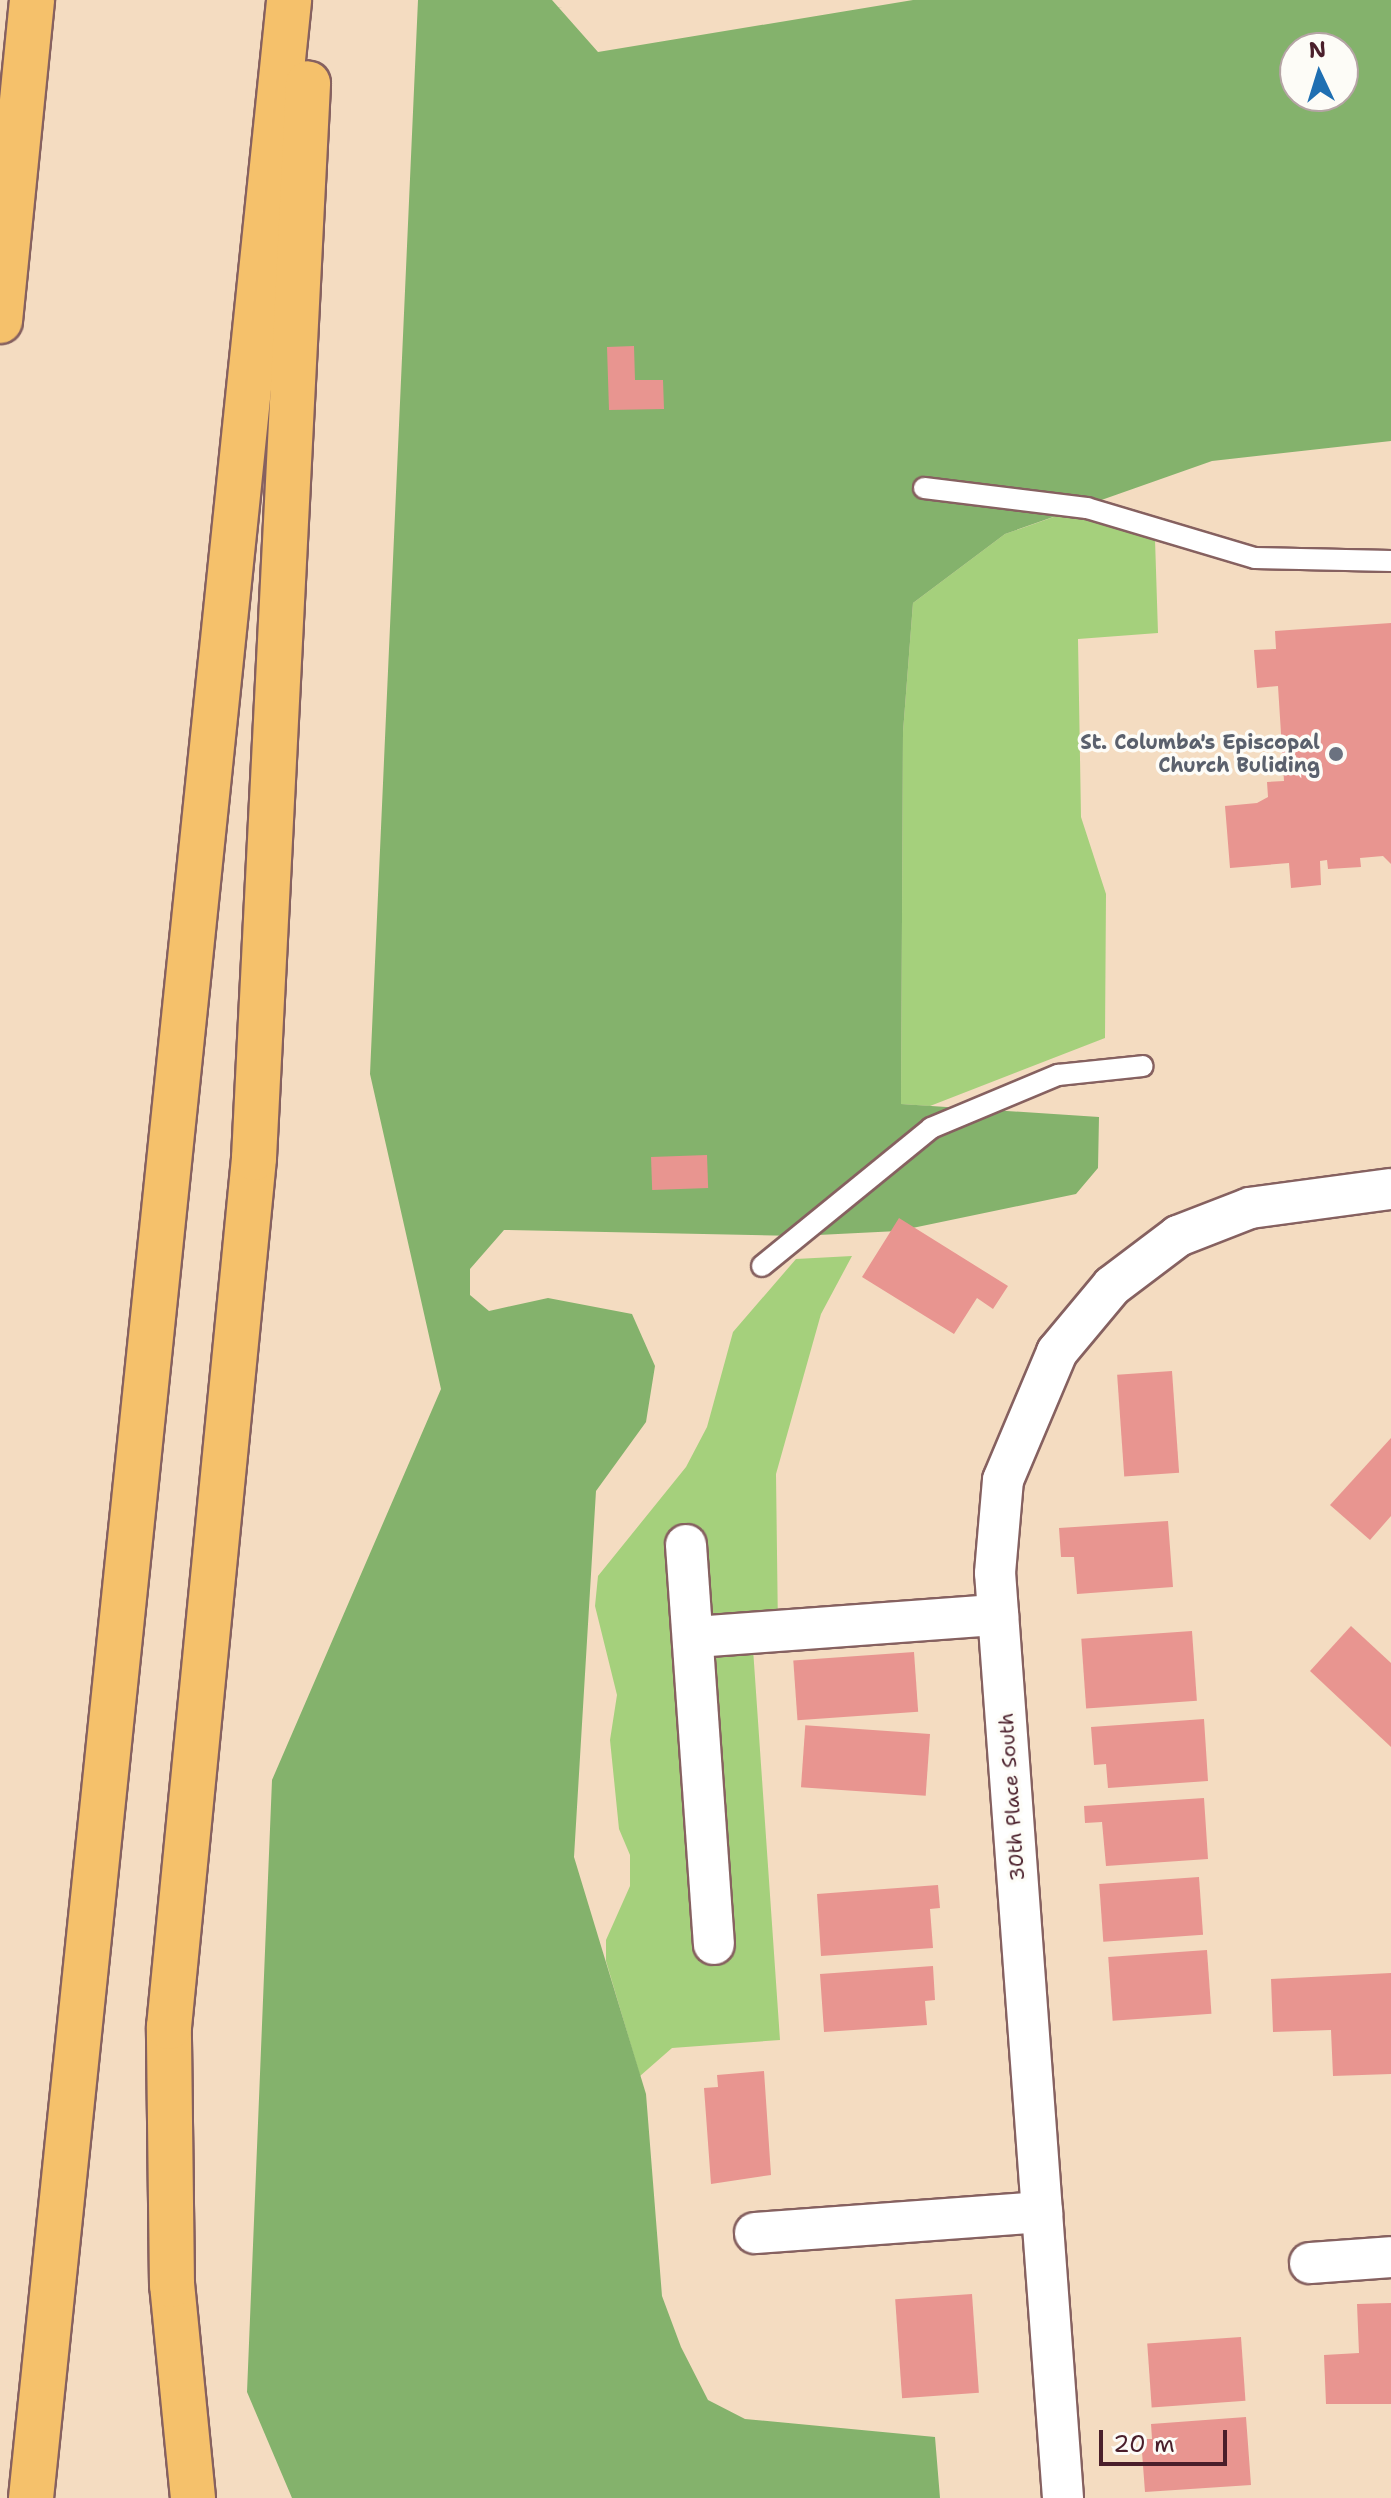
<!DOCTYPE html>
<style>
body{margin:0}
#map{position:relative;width:1391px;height:2498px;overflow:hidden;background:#f4dcc1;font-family:"Shantell Sans",sans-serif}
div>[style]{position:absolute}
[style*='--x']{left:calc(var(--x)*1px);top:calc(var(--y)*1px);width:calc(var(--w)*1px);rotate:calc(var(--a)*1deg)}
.green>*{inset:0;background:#a5d07c}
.forest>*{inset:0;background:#84b26c}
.building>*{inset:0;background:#e89590;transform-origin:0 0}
.roads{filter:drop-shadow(2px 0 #866160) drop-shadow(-2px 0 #866160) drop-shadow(0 2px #866160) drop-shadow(0 -2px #866160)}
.service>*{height:20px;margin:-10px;padding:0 10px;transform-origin:10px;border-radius:10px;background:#fff}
.minor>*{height:40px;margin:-20px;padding:0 20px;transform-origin:20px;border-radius:20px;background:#fff}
.motorway>*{height:44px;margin:-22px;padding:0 22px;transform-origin:22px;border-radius:22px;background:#f5c16b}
.dots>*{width:22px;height:22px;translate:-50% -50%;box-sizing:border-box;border:4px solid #fdfcf7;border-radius:50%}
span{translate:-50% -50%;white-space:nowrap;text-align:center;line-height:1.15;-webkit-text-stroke:7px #fdfcf7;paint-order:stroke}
.worship-label{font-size:20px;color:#5b616d;font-weight:700}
.right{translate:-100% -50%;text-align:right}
.street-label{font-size:20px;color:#4a1f2b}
.north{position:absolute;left:1279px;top:32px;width:80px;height:80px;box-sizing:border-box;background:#fdfcf7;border:2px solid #b5a4a5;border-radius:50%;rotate:356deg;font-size:22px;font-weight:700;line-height:32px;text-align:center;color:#4a1f2b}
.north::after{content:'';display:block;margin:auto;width:28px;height:36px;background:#1f6fb2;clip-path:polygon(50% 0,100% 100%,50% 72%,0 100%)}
.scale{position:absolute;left:1099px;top:2430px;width:128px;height:36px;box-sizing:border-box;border:4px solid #4a1f2b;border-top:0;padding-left:10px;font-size:24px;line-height:28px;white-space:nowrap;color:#4a1f2b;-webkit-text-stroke:6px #fdfcf7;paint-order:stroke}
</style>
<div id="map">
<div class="green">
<i style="clip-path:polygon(1068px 512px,1155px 539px,1158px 633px,1078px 639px,1081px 817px,1106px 894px,1105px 1038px,930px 1106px,901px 1104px,903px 732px,913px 603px,1005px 534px)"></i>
<i style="clip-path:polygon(852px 1256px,821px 1314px,776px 1474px,778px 1631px,752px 1634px,780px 2040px,672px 2048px,640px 2076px,606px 1961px,606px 1940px,630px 1886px,630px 1855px,619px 1829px,610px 1740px,617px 1695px,595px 1606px,598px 1576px,686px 1467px,707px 1427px,733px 1332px,796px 1259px)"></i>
</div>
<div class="forest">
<i style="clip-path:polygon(evenodd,418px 0,552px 0,598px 52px,913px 0,1391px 0,1391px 441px,1212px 461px,1005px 534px,913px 603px,903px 732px,901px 1104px,1099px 1117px,1098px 1168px,1076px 1194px,898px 1231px,798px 1236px,504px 1230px,470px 1269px,470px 1295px,489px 1311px,548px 1298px,632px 1314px,655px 1366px,646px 1422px,596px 1491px,574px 1857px,646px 2094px,662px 2296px,681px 2347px,708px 2400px,745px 2419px,935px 2437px,940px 2498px,292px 2498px,247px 2392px,272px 1780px,441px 1389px,370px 1074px,418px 0,1295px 48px,1343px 48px,1343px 96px,1295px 96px,1295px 48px)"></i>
</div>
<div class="building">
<i style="clip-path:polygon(634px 346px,635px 380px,663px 380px,664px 409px,609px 410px,607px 347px)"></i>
<i style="clip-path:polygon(1391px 623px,1391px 864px,1383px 856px,1360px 858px,1361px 867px,1328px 869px,1327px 860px,1320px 861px,1321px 885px,1291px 888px,1289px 863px,1230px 868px,1225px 806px,1257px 803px,1268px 797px,1267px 782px,1284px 781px,1278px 686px,1257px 688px,1254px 650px,1276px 649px,1275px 631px)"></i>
<i style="left:707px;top:1155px;width:33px;height:56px;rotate:88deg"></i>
<i style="clip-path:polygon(899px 1218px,1008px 1286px,993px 1309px,977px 1298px,954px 1334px,862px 1277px)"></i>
<i style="left:1172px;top:1371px;width:102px;height:55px;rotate:86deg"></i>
<i style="clip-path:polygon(1391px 1438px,1391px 1516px,1370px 1540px,1330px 1505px)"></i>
<i style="clip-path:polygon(1168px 1521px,1173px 1587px,1077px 1594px,1074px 1557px,1061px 1557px,1059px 1528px)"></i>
<i style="clip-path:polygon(1351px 1626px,1391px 1663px,1391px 1747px,1310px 1671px)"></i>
<i style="left:1192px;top:1631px;width:70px;height:111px;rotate:86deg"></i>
<i style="left:914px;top:1652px;width:60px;height:121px;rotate:86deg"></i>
<i style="clip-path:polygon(1204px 1719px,1208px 1781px,1108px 1788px,1106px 1764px,1094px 1765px,1091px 1727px)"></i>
<i style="left:930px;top:1734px;width:62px;height:125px;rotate:94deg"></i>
<i style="clip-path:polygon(1204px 1798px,1208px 1859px,1106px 1866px,1102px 1822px,1085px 1823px,1084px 1806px)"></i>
<i style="left:1199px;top:1877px;width:58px;height:100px;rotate:86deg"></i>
<i style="clip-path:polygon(938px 1885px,940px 1908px,930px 1909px,933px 1948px,821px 1956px,817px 1894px)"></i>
<i style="left:1207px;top:1950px;width:64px;height:99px;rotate:86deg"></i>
<i style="clip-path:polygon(933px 1966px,935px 2000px,925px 2001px,927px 2025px,824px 2032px,820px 1974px)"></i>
<i style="clip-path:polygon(1391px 1973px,1391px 2074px,1333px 2076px,1331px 2030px,1273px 2032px,1271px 1979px)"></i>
<i style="clip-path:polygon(764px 2071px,771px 2175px,711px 2184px,704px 2088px,718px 2087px,717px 2075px)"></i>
<i style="left:972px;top:2294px;width:99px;height:77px;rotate:86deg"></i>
<i style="clip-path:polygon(1391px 2303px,1391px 2404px,1326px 2404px,1324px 2355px,1359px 2353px,1357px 2304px)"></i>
<i style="left:1241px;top:2337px;width:64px;height:94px;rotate:86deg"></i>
<i style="clip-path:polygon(1246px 2417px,1251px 2485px,1145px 2492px,1141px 2439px,1152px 2439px,1151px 2424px)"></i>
</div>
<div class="roads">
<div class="service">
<i style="--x:924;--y:488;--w:164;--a:7"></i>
<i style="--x:1087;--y:508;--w:175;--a:16.6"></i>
<i style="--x:1255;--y:558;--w:136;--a:1.3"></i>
<i style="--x:762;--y:1266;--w:218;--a:-39.2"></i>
<i style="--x:931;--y:1128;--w:138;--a:-22.7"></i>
<i style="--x:1058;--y:1075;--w:85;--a:-6"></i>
</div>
<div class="minor">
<i style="--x:686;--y:1545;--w:400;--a:86"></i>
<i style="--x:695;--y:1637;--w:304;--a:-4.2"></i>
<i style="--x:755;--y:2233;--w:288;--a:-4.2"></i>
<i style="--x:1310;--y:2263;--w:81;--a:-4.2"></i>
<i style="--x:1063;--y:2498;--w:927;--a:-94.2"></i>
<i style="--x:995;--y:1573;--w:93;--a:-85.1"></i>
<i style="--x:1003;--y:1480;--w:139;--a:-67.1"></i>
<i style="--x:1057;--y:1352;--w:86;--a:-50.2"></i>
<i style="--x:1112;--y:1286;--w:83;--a:-37.1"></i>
<i style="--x:1178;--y:1236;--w:77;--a:-21.3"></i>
<i style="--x:1250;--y:1208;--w:142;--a:-7.7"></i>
</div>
<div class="motorway">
<i style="--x:0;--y:321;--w:323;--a:-84.3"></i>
<i style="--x:31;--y:2498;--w:2511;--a:-84.1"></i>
<i style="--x:193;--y:2498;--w:214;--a:-95.6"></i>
<i style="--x:172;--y:2285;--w:258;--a:-90.7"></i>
<i style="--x:169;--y:2027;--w:873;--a:-84.41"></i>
<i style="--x:254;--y:1158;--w:1076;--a:-87.12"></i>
</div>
</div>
<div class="dots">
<i style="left:1336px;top:754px;background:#6b7280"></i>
</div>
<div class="worship-label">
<span class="right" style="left:1320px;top:754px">St. Columba's Episcopal<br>Church Buliding</span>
</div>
<div class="street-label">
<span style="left:1012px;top:1797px;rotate:-94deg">30th Place South</span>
</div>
<div class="north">N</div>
<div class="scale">20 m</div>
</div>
